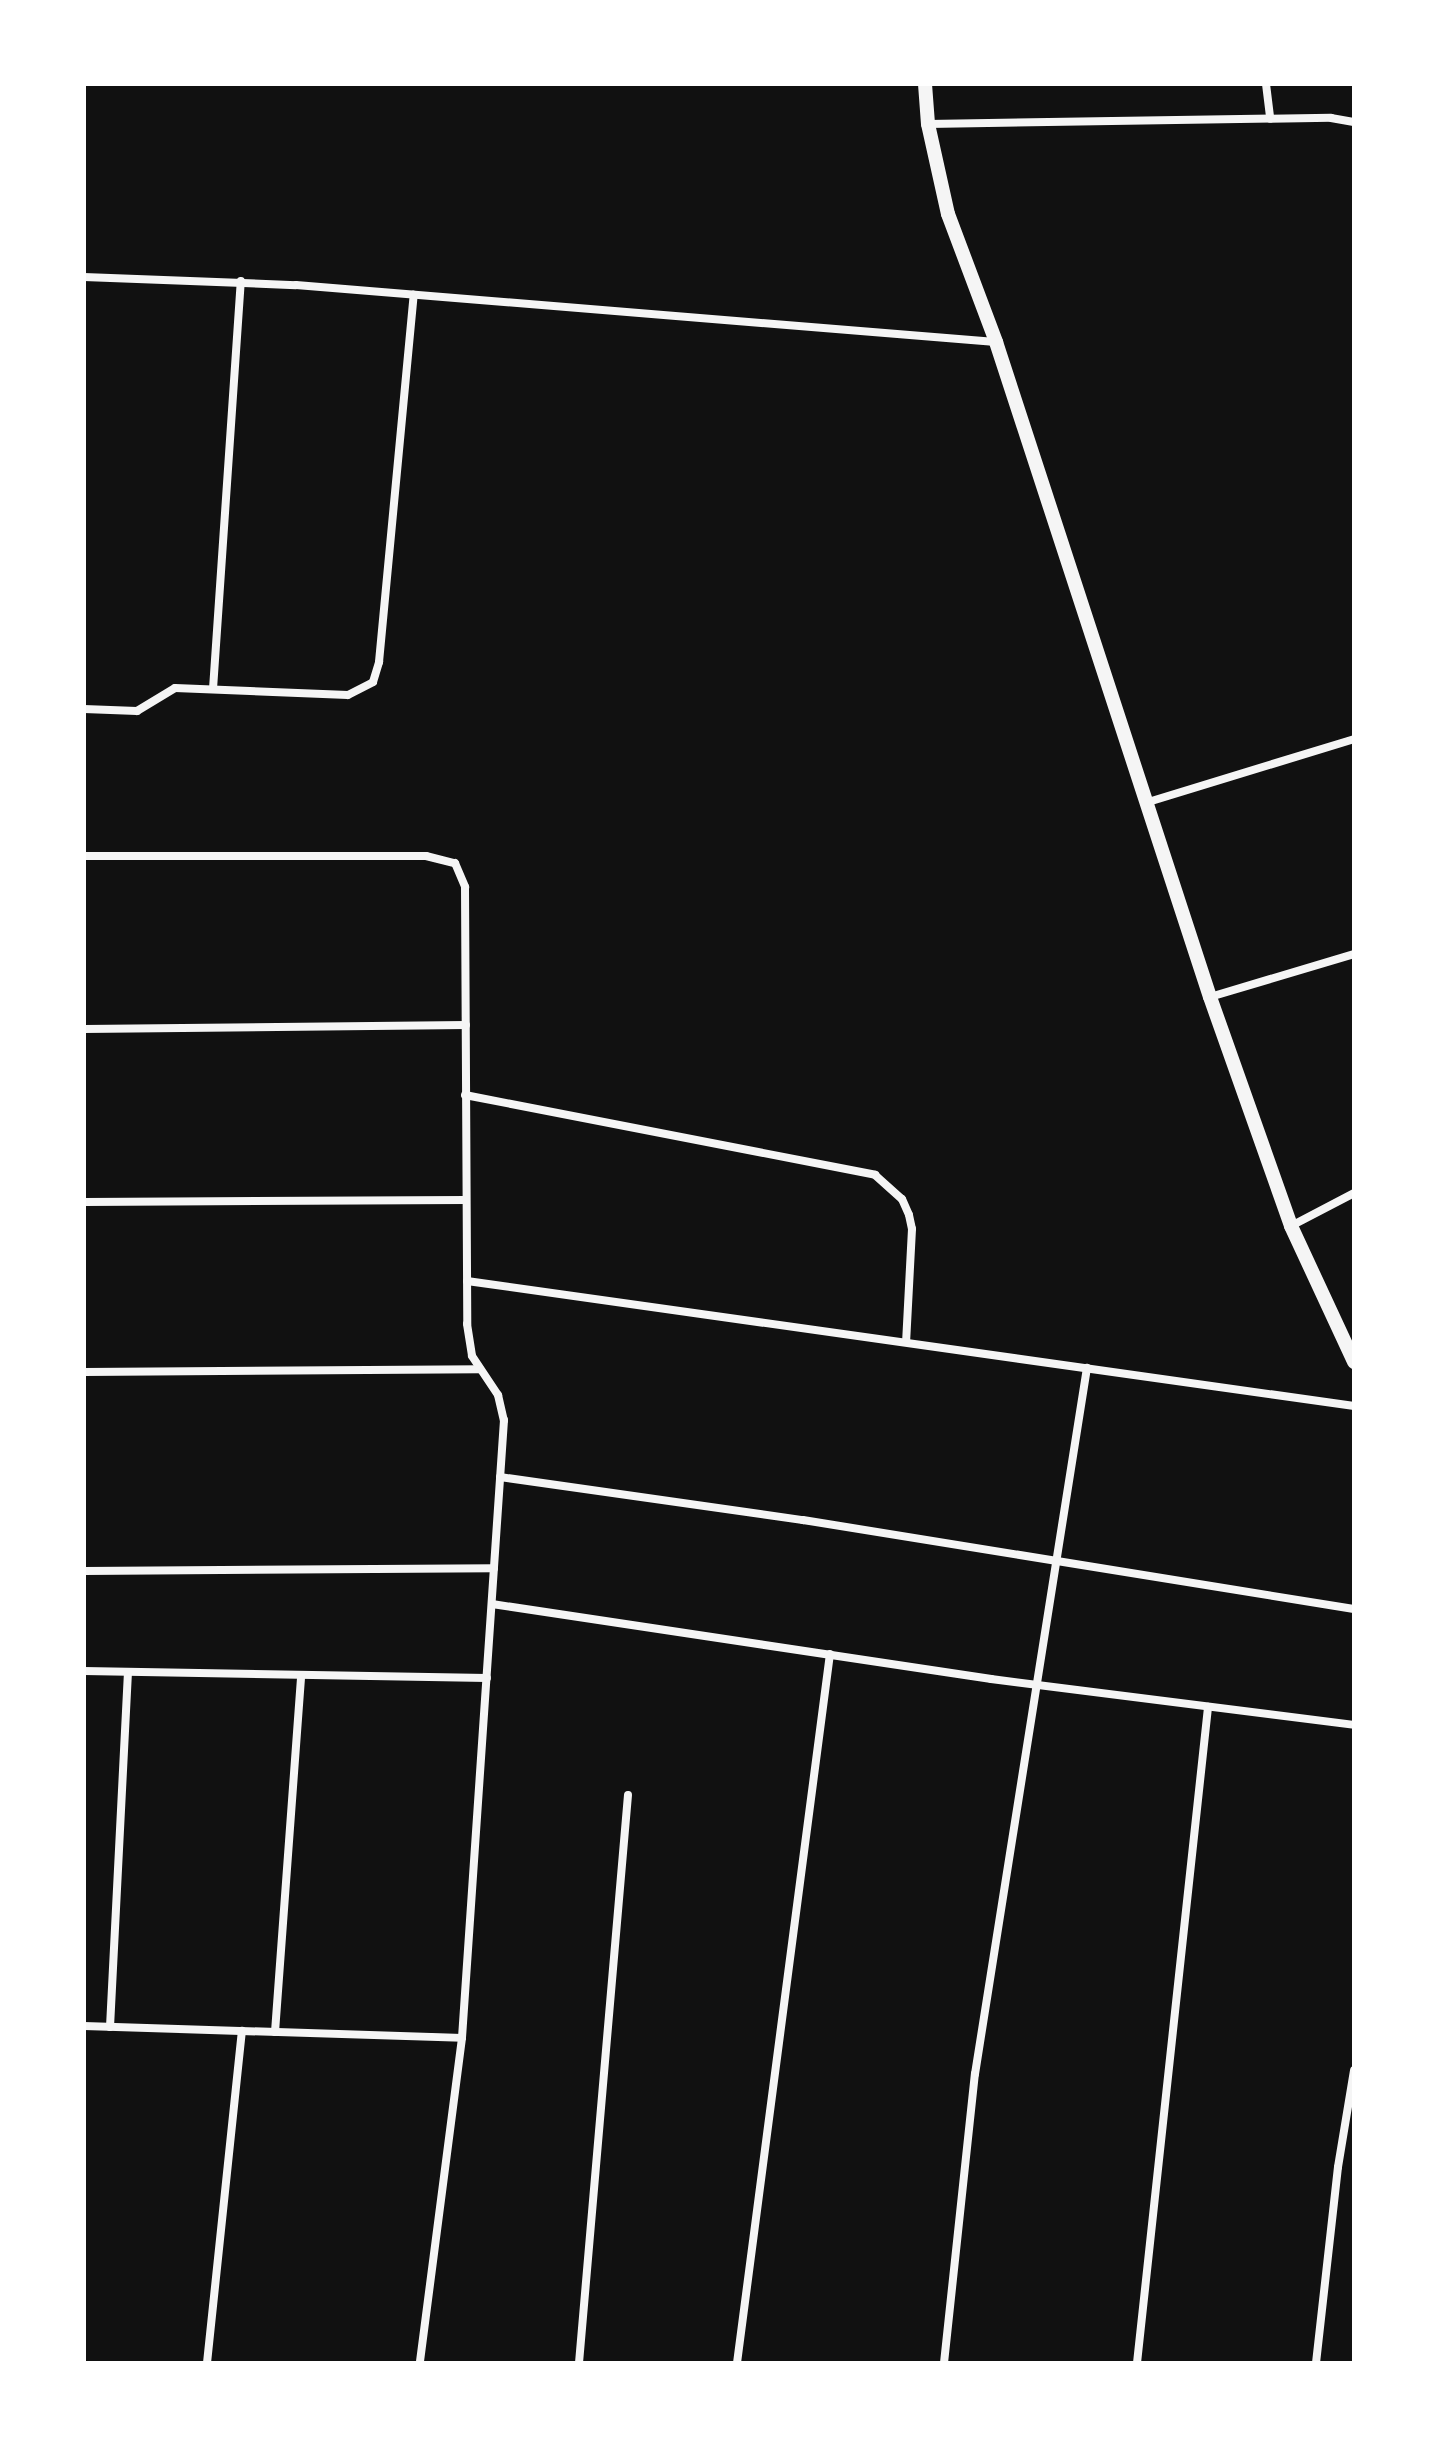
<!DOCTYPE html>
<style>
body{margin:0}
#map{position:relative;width:1438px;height:2447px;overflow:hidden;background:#111;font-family:"Noto Serif",serif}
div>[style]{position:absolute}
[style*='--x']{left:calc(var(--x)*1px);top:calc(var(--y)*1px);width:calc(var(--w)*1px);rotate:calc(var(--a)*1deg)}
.minor>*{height:8px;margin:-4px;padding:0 4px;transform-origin:4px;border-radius:4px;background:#f5f5f5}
.tertiary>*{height:14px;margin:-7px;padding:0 7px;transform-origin:7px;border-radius:7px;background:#f5f5f5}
span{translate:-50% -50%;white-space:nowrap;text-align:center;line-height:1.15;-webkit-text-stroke:8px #fff;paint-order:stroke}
.frame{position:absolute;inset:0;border:86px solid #fff;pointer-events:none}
</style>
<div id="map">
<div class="minor">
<i style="--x:1266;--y:84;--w:35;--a:83"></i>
<i style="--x:928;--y:124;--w:403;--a:-0.9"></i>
<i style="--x:1331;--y:118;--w:23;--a:10"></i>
<i style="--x:84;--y:277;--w:212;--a:2.2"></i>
<i style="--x:296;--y:285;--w:702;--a:4.66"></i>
<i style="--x:213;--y:689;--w:409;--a:-86.1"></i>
<i style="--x:84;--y:709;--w:53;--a:2.2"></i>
<i style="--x:137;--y:711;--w:44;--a:-31.2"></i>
<i style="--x:175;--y:688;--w:173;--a:2.3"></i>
<i style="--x:348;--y:695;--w:28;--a:-27"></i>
<i style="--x:373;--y:682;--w:21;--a:-73"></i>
<i style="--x:379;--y:662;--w:369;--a:-84.6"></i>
<i style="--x:1145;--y:803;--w:219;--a:-17"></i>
<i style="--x:84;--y:856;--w:342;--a:0"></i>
<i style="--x:426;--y:856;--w:30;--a:14"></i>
<i style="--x:455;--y:863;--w:26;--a:67"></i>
<i style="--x:465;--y:887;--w:437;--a:89.7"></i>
<i style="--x:467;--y:1324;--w:32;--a:81"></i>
<i style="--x:472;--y:1356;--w:47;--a:56.3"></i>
<i style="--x:498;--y:1395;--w:26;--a:77"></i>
<i style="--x:504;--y:1420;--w:619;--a:93.89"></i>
<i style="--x:462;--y:2038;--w:328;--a:97.4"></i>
<i style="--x:1210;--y:997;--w:150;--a:-16.6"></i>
<i style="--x:84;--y:1029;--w:382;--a:-0.6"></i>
<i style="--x:465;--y:1095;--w:418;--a:11"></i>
<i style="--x:875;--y:1175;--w:36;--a:42"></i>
<i style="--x:902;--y:1199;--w:17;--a:66"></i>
<i style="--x:909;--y:1215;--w:14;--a:78"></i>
<i style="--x:912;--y:1229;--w:113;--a:93"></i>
<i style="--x:84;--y:1202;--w:382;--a:-0.3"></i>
<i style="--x:1291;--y:1226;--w:71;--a:-27.6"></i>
<i style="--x:467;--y:1281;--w:896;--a:8.02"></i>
<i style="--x:84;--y:1372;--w:396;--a:-0.4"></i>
<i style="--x:500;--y:1477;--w:306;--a:8.1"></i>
<i style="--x:803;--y:1520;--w:558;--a:9.18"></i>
<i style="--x:84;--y:1571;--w:410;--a:-0.4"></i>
<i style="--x:492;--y:1604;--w:505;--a:8.55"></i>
<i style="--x:991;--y:1679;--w:366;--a:7.2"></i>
<i style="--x:84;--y:1671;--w:403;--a:1"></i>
<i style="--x:84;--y:2026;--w:378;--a:1.8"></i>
<i style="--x:110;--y:2027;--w:355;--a:-87.1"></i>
<i style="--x:275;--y:2032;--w:358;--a:-85.8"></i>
<i style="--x:207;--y:2363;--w:334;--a:-84"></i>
<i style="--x:579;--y:2363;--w:570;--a:-85.07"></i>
<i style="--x:737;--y:2363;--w:715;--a:-82.53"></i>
<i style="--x:944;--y:2363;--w:291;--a:-83.9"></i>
<i style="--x:975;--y:2074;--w:715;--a:-80.99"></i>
<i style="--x:1137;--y:2363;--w:660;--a:-83.82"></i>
<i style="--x:1316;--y:2363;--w:197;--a:-83.6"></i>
<i style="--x:1338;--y:2167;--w:98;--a:-80.6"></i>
</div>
<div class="tertiary">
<i style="--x:925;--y:84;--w:40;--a:85.7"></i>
<i style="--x:928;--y:124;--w:92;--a:77.5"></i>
<i style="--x:948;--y:214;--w:137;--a:69.4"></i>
<i style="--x:996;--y:342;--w:689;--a:71.91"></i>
<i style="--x:1210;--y:997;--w:243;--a:70.5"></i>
<i style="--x:1291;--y:1226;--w:150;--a:65.1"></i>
</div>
<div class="frame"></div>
</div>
